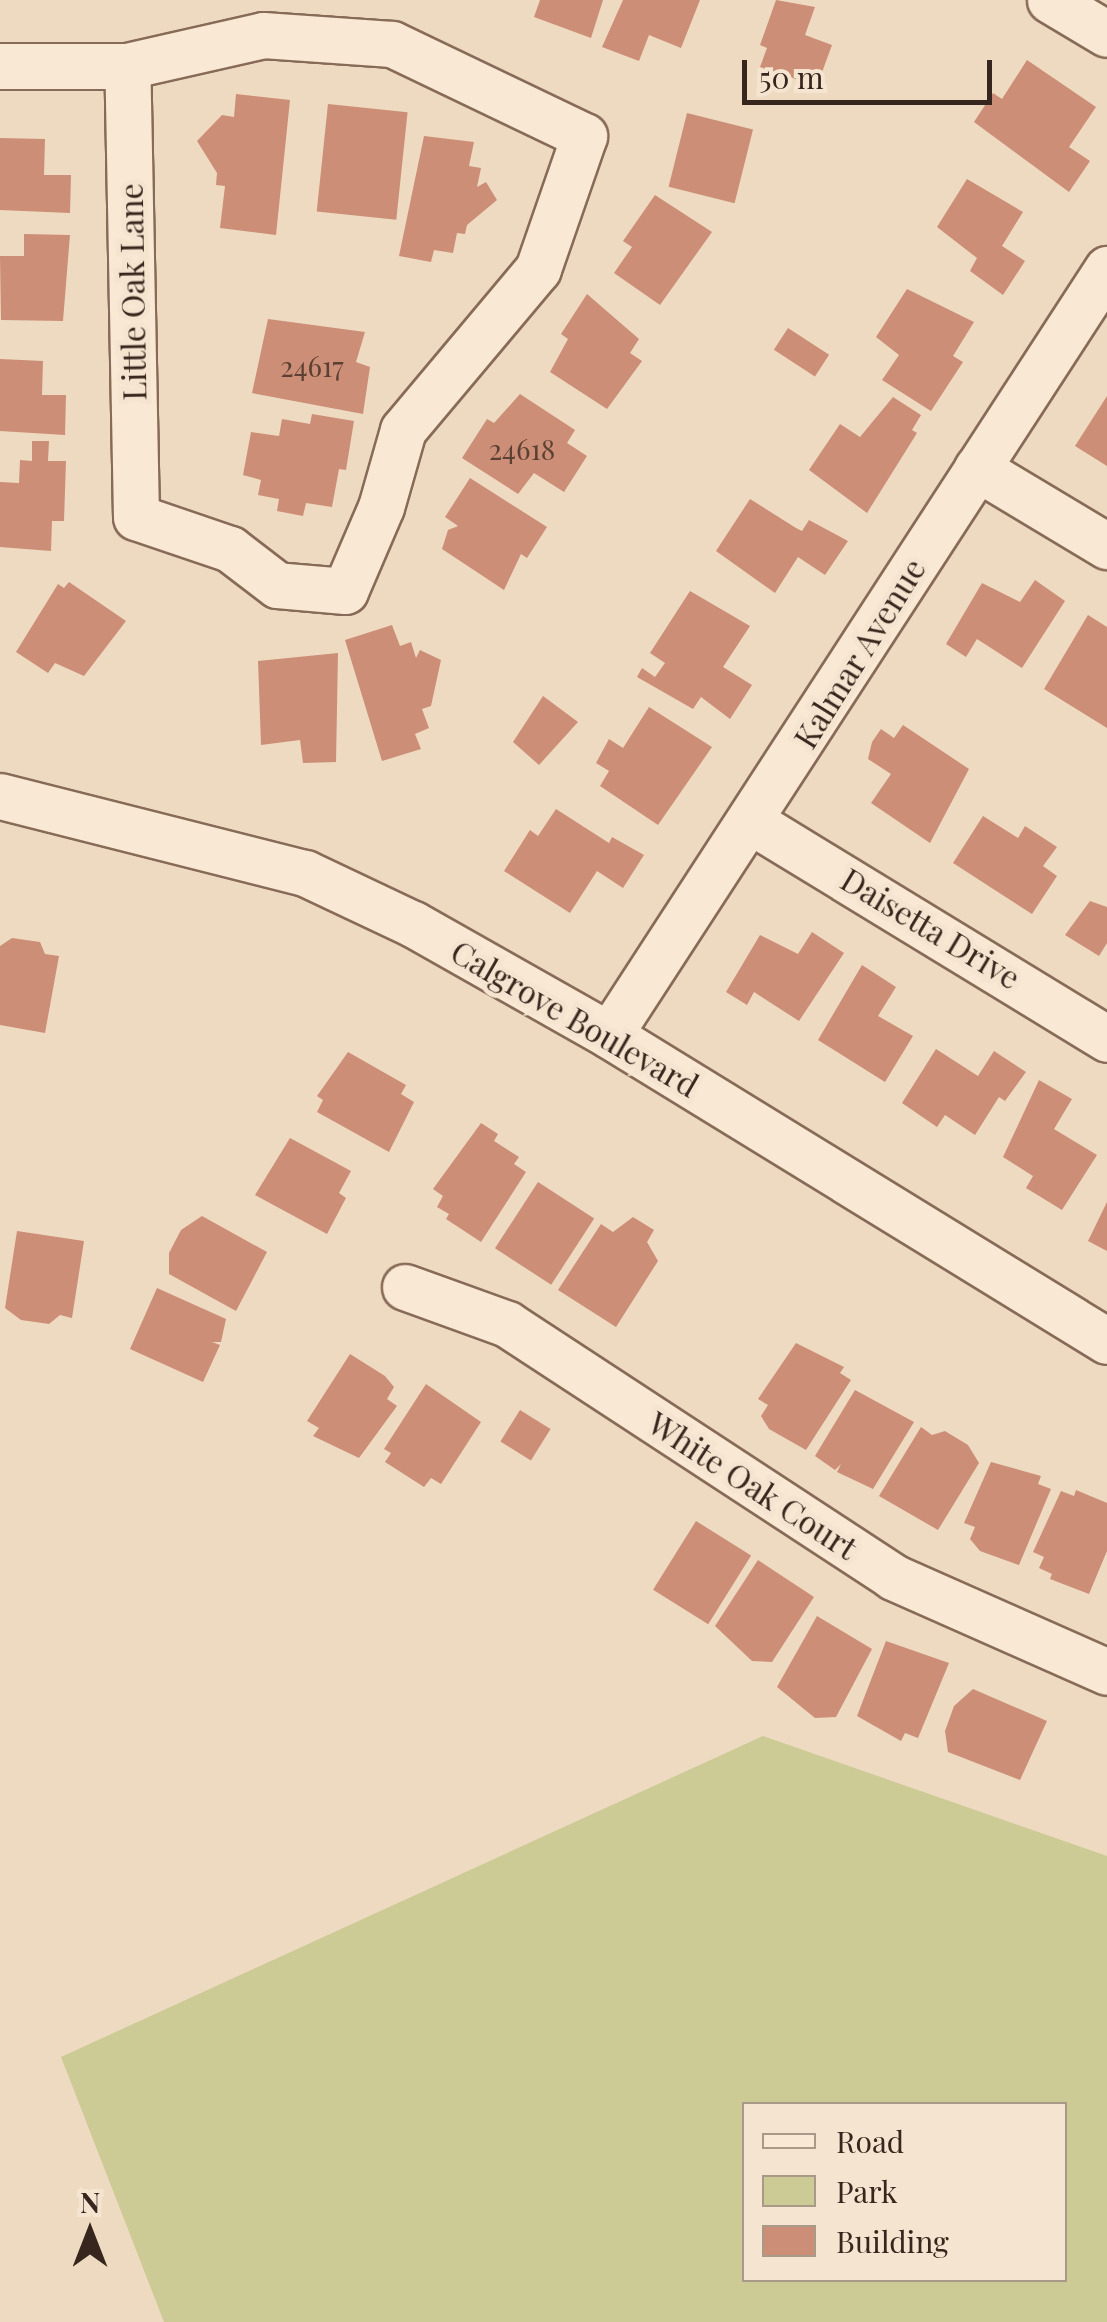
<!DOCTYPE html>
<style>
body{margin:0}
#map{position:relative;width:1107px;height:2322px;overflow:hidden;background:#eedac1;font-family:"Playfair Display",serif}
div>[style]{position:absolute}
[style*='--x']{left:calc(var(--x)*1px);top:calc(var(--y)*1px);width:calc(var(--w)*1px);rotate:calc(var(--a)*1deg)}
.green>*{inset:0;background:#ccca95}
.building>*{inset:0;background:#cc8e76;transform-origin:0 0}
.roads{filter:drop-shadow(2px 0 #876b58) drop-shadow(-2px 0 #876b58) drop-shadow(0 2px #876b58) drop-shadow(0 -2px #876b58)}
.minor>*{height:45px;margin:-22.5px;padding:0 22.5px;transform-origin:22.5px;border-radius:22.5px;background:#f9e8d4}
span{translate:-50% -50%;white-space:nowrap;text-align:center;line-height:1.15;-webkit-text-stroke:10px #f5e5d0;paint-order:stroke}
.number-label{font-size:28px;color:#5c4033}
.number-label span{-webkit-text-stroke-width:0}
.street-label{font-size:32px;color:#37261d}
.legend{position:absolute;left:742px;top:2102px;width:325px;height:180px;box-sizing:border-box;background:#f5e5d0;border:2px solid #a99988;margin:0;padding:12px 18px;list-style:none;font-size:30px;color:#37261d}
.legend li{display:flex;align-items:center;gap:20px;height:50px}
.legend b{width:50px;border:2px solid #a99988}
.north{position:absolute;left:40px;top:2182px;width:100px;height:100px;-webkit-text-stroke:8px #f5e5d0;paint-order:stroke;rotate:0deg;font-size:28px;font-weight:700;line-height:40px;text-align:center;color:#37261d}
.north::after{content:'';display:block;margin:auto;width:35px;height:45px;background:#37261d;clip-path:polygon(50% 0,100% 100%,50% 72%,0 100%)}
.scale{position:absolute;left:742px;top:60px;width:250px;height:45px;box-sizing:border-box;border:5px solid #37261d;border-top:0;padding-left:12px;font-size:30px;line-height:35px;white-space:nowrap;color:#37261d;-webkit-text-stroke:8px #f5e5d0;paint-order:stroke}
</style>
<div id="map">
<div class="green">
<i style="clip-path:polygon(evenodd,763px 1736px,1107px 1856px,1107px 2322px,164px 2322px,61px 2057px,763px 1736px,744px 2104px,1064px 2104px,1064px 2280px,744px 2280px,744px 2104px)"></i>
</div>
<div class="building">
<i style="clip-path:polygon(540px 0,603px 0,591px 38px,534px 17px)"></i>
<i style="clip-path:polygon(623px 0,700px 0,681px 48px,649px 35px,639px 61px,602px 47px)"></i>
<i style="clip-path:polygon(776px 0,815px 7px,805px 35px,832px 45px,817px 86px,760px 67px,767px 48px,760px 45px)"></i>
<i style="clip-path:polygon(1027px 60px,1096px 107px,1069px 147px,1090px 161px,1069px 192px,974px 122px,993px 93px,1002px 99px)"></i>
<i style="clip-path:polygon(236px 94px,290px 100px,276px 235px,220px 228px,225px 186px,216px 185px,217px 173px,197px 141px,222px 115px,234px 117px)"></i>
<i style="left:328px;top:104px;width:80px;height:108px;rotate:6deg"></i>
<i style="left:687px;top:113px;width:68px;height:76px;rotate:14deg"></i>
<i style="clip-path:polygon(424px 136px,474px 142px,469px 166px,481px 168px,477px 187px,486px 182px,497px 200px,467px 225px,465px 234px,457px 233px,453px 253px,434px 250px,431px 262px,399px 256px)"></i>
<i style="clip-path:polygon(0 138px,45px 139px,44px 175px,71px 175px,70px 213px,0 210px)"></i>
<i style="clip-path:polygon(967px 179px,1023px 212px,1002px 246px,1025px 261px,1003px 295px,970px 271px,977px 258px,937px 227px)"></i>
<i style="clip-path:polygon(655px 195px,712px 232px,660px 305px,614px 273px,632px 247px,623px 241px)"></i>
<i style="clip-path:polygon(24px 234px,70px 235px,63px 321px,1px 320px,0 256px,24px 256px)"></i>
<i style="clip-path:polygon(907px 289px,974px 322px,953px 356px,963px 362px,931px 411px,882px 380px,899px 355px,876px 337px)"></i>
<i style="clip-path:polygon(587px 294px,639px 339px,630px 353px,642px 361px,607px 409px,550px 372px,568px 339px,561px 334px)"></i>
<i style="clip-path:polygon(268px 319px,365px 332px,356px 362px,370px 367px,363px 414px,252px 393px)"></i>
<i style="left:788px;top:328px;width:49px;height:26px;rotate:33deg"></i>
<i style="clip-path:polygon(0 359px,43px 361px,42px 395px,66px 395px,65px 435px,0 431px)"></i>
<i style="clip-path:polygon(520px 394px,575px 430px,567px 443px,587px 456px,564px 492px,534px 473px,518px 494px,462px 458px,487px 419px,494px 423px)"></i>
<i style="clip-path:polygon(1107px 396px,1107px 466px,1075px 446px)"></i>
<i style="clip-path:polygon(893px 397px,921px 415px,912px 430px,917px 433px,867px 513px,809px 470px,840px 424px,860px 437px)"></i>
<i style="clip-path:polygon(312px 414px,354px 421px,346px 470px,339px 469px,332px 507px,306px 503px,303px 516px,277px 511px,279px 499px,258px 495px,261px 480px,243px 475px,251px 432px,279px 436px,282px 419px,310px 424px)"></i>
<i style="clip-path:polygon(32px 441px,49px 441px,48px 461px,66px 461px,64px 521px,52px 521px,51px 551px,0 547px,0 482px,19px 483px,20px 460px,32px 461px)"></i>
<i style="clip-path:polygon(470px 478px,547px 527px,527px 558px,521px 554px,504px 590px,442px 549px,448px 530px,458px 526px,445px 517px)"></i>
<i style="clip-path:polygon(750px 499px,796px 528px,802px 531px,809px 520px,848px 541px,825px 575px,798px 557px,775px 593px,716px 551px)"></i>
<i style="clip-path:polygon(1035px 580px,1065px 601px,1022px 668px,977px 639px,966px 657px,946px 644px,982px 583px,1020px 602px)"></i>
<i style="clip-path:polygon(69px 582px,126px 621px,84px 676px,55px 663px,48px 673px,16px 652px,58px 584px,64px 588px)"></i>
<i style="clip-path:polygon(690px 591px,750px 626px,723px 667px,752px 685px,730px 719px,701px 697px,693px 709px,637px 677px,642px 668px,655px 677px,665px 663px,650px 653px)"></i>
<i style="clip-path:polygon(1088px 615px,1107px 627px,1107px 728px,1044px 689px)"></i>
<i style="clip-path:polygon(392px 625px,400px 646px,411px 642px,416px 658px,420px 650px,441px 660px,431px 706px,422px 709px,429px 728px,415px 734px,421px 749px,382px 761px,345px 640px)"></i>
<i style="clip-path:polygon(338px 653px,336px 762px,303px 763px,300px 740px,261px 745px,258px 661px)"></i>
<i style="clip-path:polygon(543px 696px,578px 722px,539px 765px,513px 742px)"></i>
<i style="clip-path:polygon(649px 707px,712px 747px,658px 825px,600px 786px,609px 771px,596px 763px,609px 739px,623px 748px)"></i>
<i style="clip-path:polygon(903px 725px,969px 769px,930px 843px,871px 803px,891px 774px,868px 759px,872px 742px,881px 729px,894px 738px)"></i>
<i style="clip-path:polygon(556px 809px,609px 843px,612px 837px,644px 855px,623px 888px,597px 871px,570px 913px,504px 871px,530px 830px,538px 836px)"></i>
<i style="clip-path:polygon(983px 816px,1018px 838px,1025px 826px,1057px 847px,1043px 866px,1057px 876px,1032px 914px,953px 863px)"></i>
<i style="clip-path:polygon(1090px 901px,1107px 907px,1107px 943px,1099px 956px,1065px 935px)"></i>
<i style="clip-path:polygon(812px 932px,844px 953px,799px 1021px,754px 992px,747px 1005px,726px 992px,760px 935px,798px 954px)"></i>
<i style="clip-path:polygon(12px 938px,40px 942px,45px 954px,59px 956px,45px 1033px,0 1025px,0 946px)"></i>
<i style="clip-path:polygon(862px 965px,896px 987px,878px 1016px,913px 1036px,885px 1082px,818px 1040px)"></i>
<i style="clip-path:polygon(936px 1049px,978px 1076px,994px 1051px,1026px 1072px,1005px 1101px,999px 1097px,975px 1135px,945px 1115px,937px 1127px,902px 1103px)"></i>
<i style="clip-path:polygon(348px 1052px,406px 1085px,401px 1094px,414px 1102px,389px 1152px,317px 1112px,323px 1100px,317px 1096px)"></i>
<i style="clip-path:polygon(1039px 1080px,1072px 1099px,1054px 1129px,1097px 1155px,1062px 1210px,1026px 1188px,1033px 1176px,1003px 1157px)"></i>
<i style="clip-path:polygon(481px 1123px,498px 1134px,494px 1141px,519px 1157px,514px 1164px,526px 1172px,481px 1242px,446px 1219px,449px 1214px,437px 1207px,443px 1196px,433px 1189px)"></i>
<i style="clip-path:polygon(290px 1138px,351px 1171px,339px 1193px,346px 1198px,327px 1234px,255px 1195px)"></i>
<i style="left:538px;top:1182px;width:67px;height:79px;rotate:33deg"></i>
<i style="clip-path:polygon(1107px 1202px,1107px 1251px,1088px 1241px)"></i>
<i style="clip-path:polygon(202px 1216px,267px 1252px,236px 1311px,169px 1274px,169px 1253px,181px 1230px)"></i>
<i style="clip-path:polygon(633px 1217px,654px 1230px,647px 1242px,658px 1261px,616px 1327px,558px 1290px,601px 1224px,613px 1232px)"></i>
<i style="clip-path:polygon(17px 1231px,84px 1241px,72px 1318px,60px 1315px,49px 1324px,21px 1320px,5px 1308px)"></i>
<i style="clip-path:polygon(157px 1288px,226px 1319px,221px 1342px,212px 1342px,220px 1345px,203px 1382px,130px 1349px)"></i>
<i style="clip-path:polygon(796px 1343px,844px 1367px,840px 1373px,851px 1380px,806px 1450px,769px 1429px,761px 1416px,768px 1405px,758px 1399px)"></i>
<i style="clip-path:polygon(350px 1354px,385px 1376px,394px 1387px,387px 1399px,397px 1406px,359px 1458px,313px 1436px,319px 1428px,307px 1421px)"></i>
<i style="clip-path:polygon(426px 1384px,481px 1422px,441px 1484px,431px 1478px,424px 1487px,385px 1462px,391px 1453px,384px 1449px)"></i>
<i style="clip-path:polygon(855px 1390px,914px 1422px,873px 1489px,837px 1472px,841px 1464px,835px 1470px,815px 1456px)"></i>
<i style="left:520px;top:1410px;width:36px;height:37px;rotate:32deg"></i>
<i style="clip-path:polygon(921px 1427px,932px 1435px,945px 1431px,968px 1445px,979px 1463px,938px 1530px,879px 1496px)"></i>
<i style="clip-path:polygon(991px 1462px,1041px 1476px,1038px 1484px,1051px 1489px,1019px 1565px,980px 1551px,970px 1539px,975px 1527px,964px 1523px)"></i>
<i style="clip-path:polygon(1076px 1490px,1107px 1503px,1107px 1551px,1089px 1594px,1050px 1579px,1052px 1574px,1039px 1568px,1044px 1557px,1033px 1552px,1061px 1491px,1074px 1496px)"></i>
<i style="left:696px;top:1521px;width:65px;height:81px;rotate:32deg"></i>
<i style="clip-path:polygon(758px 1560px,814px 1597px,772px 1662px,752px 1661px,715px 1626px)"></i>
<i style="clip-path:polygon(817px 1616px,872px 1649px,836px 1717px,815px 1718px,777px 1687px)"></i>
<i style="clip-path:polygon(886px 1641px,949px 1663px,918px 1738px,905px 1733px,901px 1741px,857px 1716px)"></i>
<i style="clip-path:polygon(973px 1689px,1047px 1721px,1020px 1780px,948px 1752px,945px 1731px,954px 1706px)"></i>
</div>
<div class="roads">
<div class="minor">
<i style="--x:1050;--y:0;--w:66;--a:30.8"></i>
<i style="--x:0;--y:66;--w:127;--a:0"></i>
<i style="--x:127;--y:66;--w:139;--a:-12.8"></i>
<i style="--x:263;--y:35;--w:129;--a:4"></i>
<i style="--x:392;--y:44;--w:213;--a:25.6"></i>
<i style="--x:584;--y:136;--w:141;--a:109.1"></i>
<i style="--x:538;--y:269;--w:210;--a:130"></i>
<i style="--x:403;--y:430;--w:80;--a:105.9"></i>
<i style="--x:381;--y:507;--w:91;--a:113.2"></i>
<i style="--x:345;--y:591;--w:68;--a:-175"></i>
<i style="--x:277;--y:585;--w:59;--a:-142.5"></i>
<i style="--x:230;--y:549;--w:99;--a:-161.2"></i>
<i style="--x:136;--y:517;--w:451;--a:-91.1"></i>
<i style="--x:977;--y:468;--w:152;--a:31"></i>
<i style="--x:0;--y:796;--w:315;--a:14.2"></i>
<i style="--x:305;--y:873;--w:119;--a:25.3"></i>
<i style="--x:413;--y:924;--w:225;--a:29.5"></i>
<i style="--x:609;--y:1035;--w:584;--a:31.57"></i>
<i style="--x:752;--y:822;--w:416;--a:31.4"></i>
<i style="--x:609;--y:1035;--w:914;--a:-56.97"></i>
<i style="--x:405;--y:1287;--w:109;--a:19.9"></i>
<i style="--x:507;--y:1324;--w:462;--a:33.2"></i>
<i style="--x:893;--y:1577;--w:234;--a:23.9"></i>
</div>
</div>
<div class="number-label">
<span style="left:312px;top:366px">24617</span>
<span style="left:522px;top:449px">24618</span>
</div>
<div class="street-label">
<span style="left:132px;top:292px;rotate:-91deg">Little Oak Lane</span>
<span style="left:859px;top:653px;rotate:-58deg">Kalmar Avenue</span>
<span style="left:931px;top:928px;rotate:31deg">Daisetta Drive</span>
<span style="left:575px;top:1018px;rotate:30deg">Calgrove Boulevard</span>
<span style="left:753px;top:1485px;rotate:33deg">White Oak Court</span>
</div>
<ul class="legend">
<li><b style="height:12px;background:#f9e8d4"></b>Road</li>
<li><b style="height:28px;background:#ccca95"></b>Park</li>
<li><b style="height:28px;background:#cc8e76"></b>Building</li>
</ul>
<div class="north">N</div>
<div class="scale">50 m</div>
</div>
